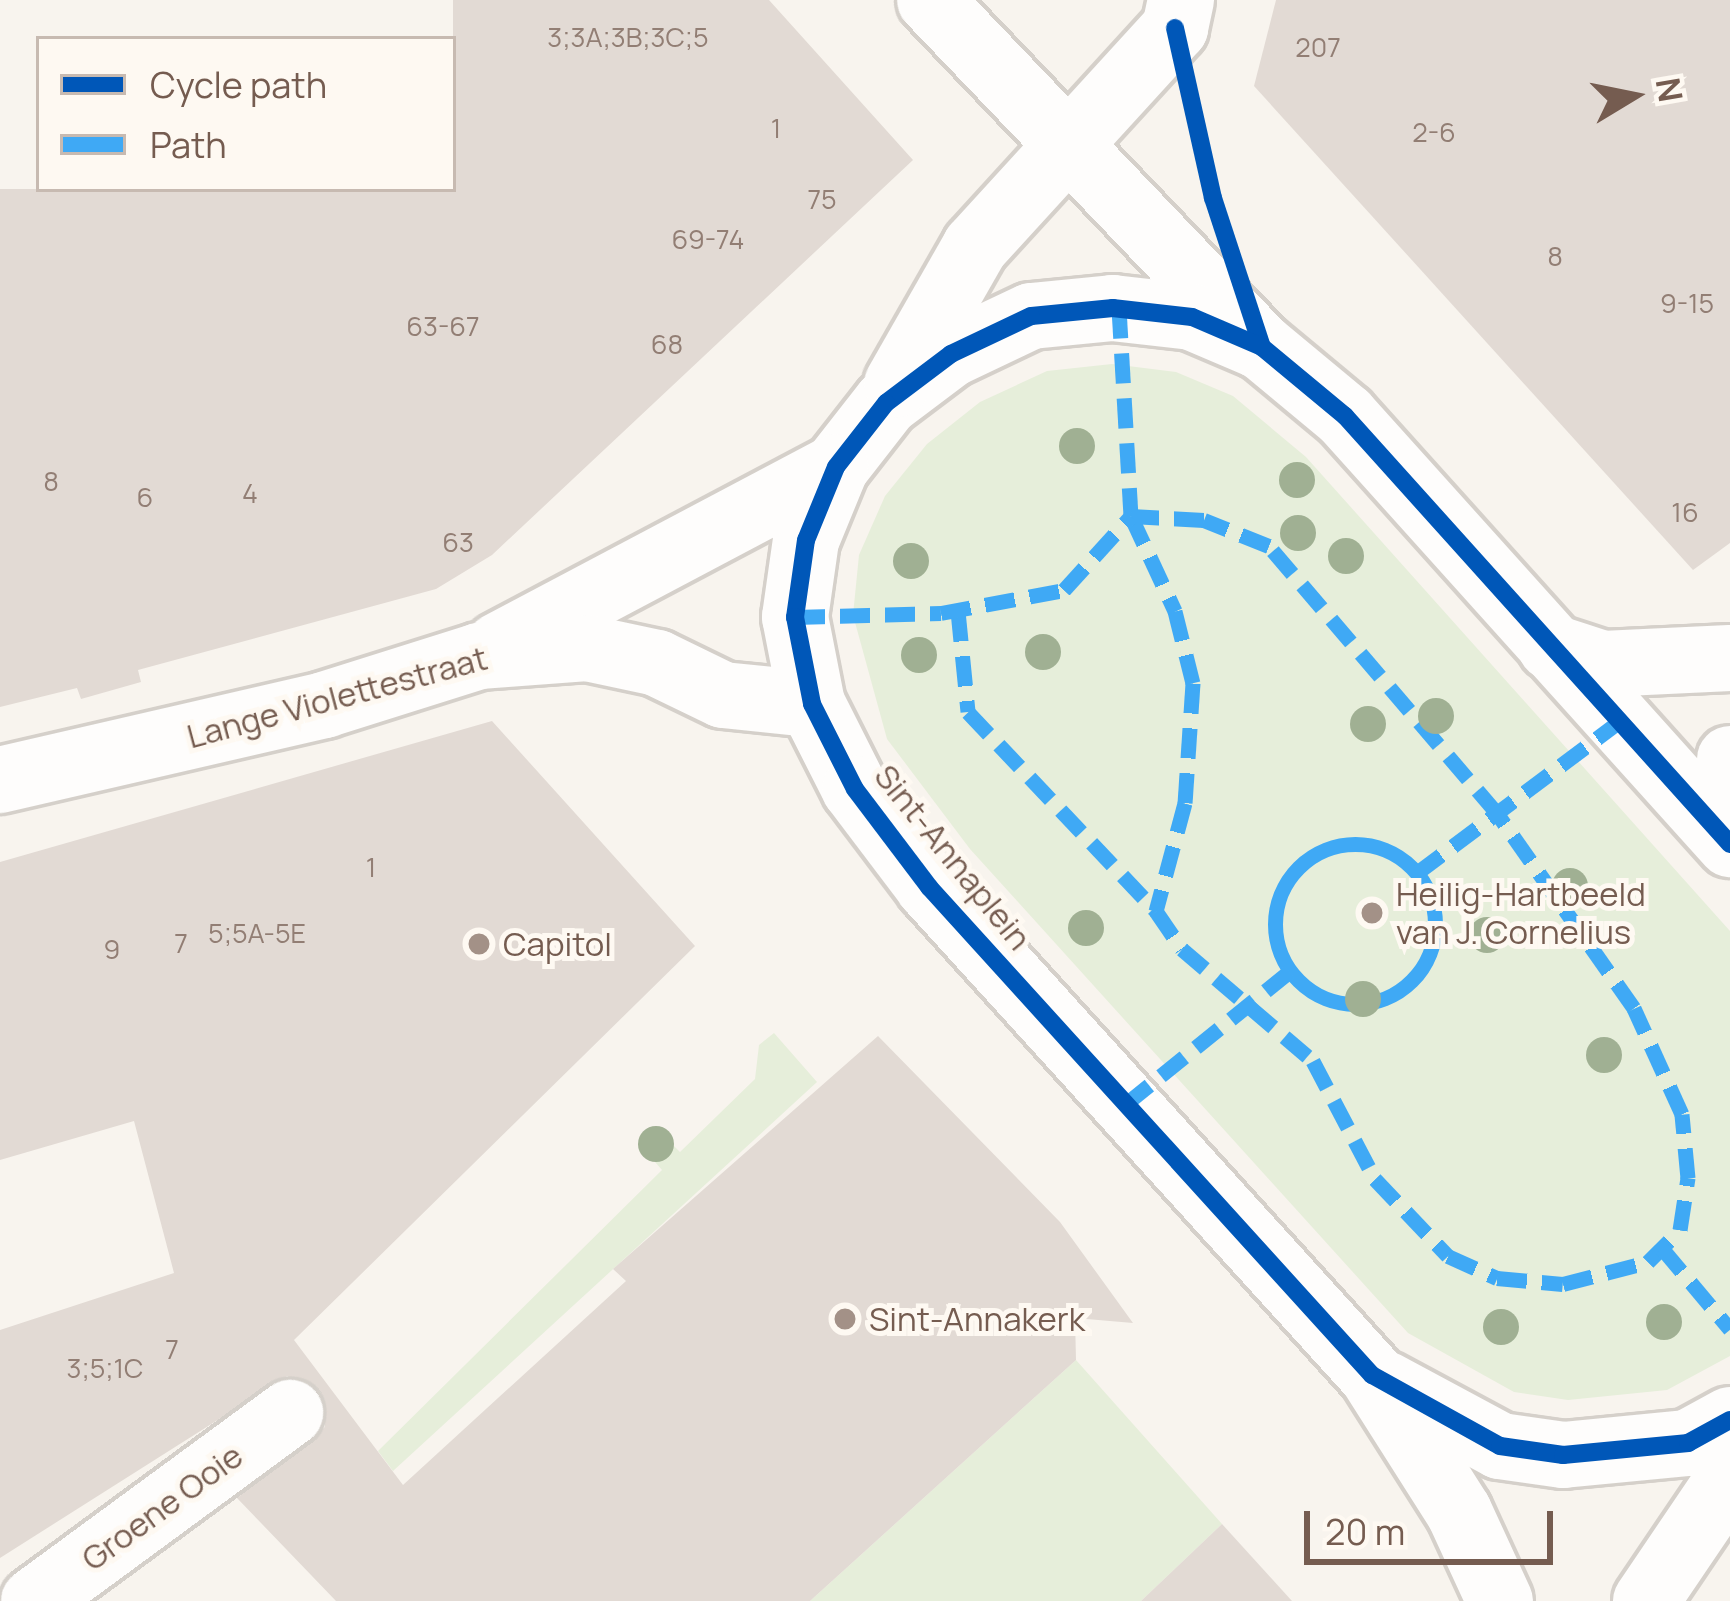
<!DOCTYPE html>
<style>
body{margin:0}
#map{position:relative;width:1730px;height:1601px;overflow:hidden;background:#f8f4ee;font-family:Manrope,sans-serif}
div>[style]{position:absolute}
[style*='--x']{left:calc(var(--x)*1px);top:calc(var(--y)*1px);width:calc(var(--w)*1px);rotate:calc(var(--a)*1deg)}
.green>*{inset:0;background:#e6eeda}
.building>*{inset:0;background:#e2dad4}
.roads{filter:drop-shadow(3px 0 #d5d0ca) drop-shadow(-3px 0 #d5d0ca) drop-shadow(0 3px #d5d0ca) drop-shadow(0 -3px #d5d0ca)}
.street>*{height:66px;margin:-33px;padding:0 33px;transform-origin:33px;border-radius:33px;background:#fefdfc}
.secondary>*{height:66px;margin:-33px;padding:0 33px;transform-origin:33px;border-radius:33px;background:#fefdfc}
.quiet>*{height:15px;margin-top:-7.5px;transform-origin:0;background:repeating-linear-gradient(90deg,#3fa9f5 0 30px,transparent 0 45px)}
.quiet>.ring{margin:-7.5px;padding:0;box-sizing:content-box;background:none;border:15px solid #3fa9f5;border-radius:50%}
.cycleway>*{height:18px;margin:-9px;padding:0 9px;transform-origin:9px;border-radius:9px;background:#0057b8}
.trees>*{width:36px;height:36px;margin:-18px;border-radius:50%;background:#a0b093}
.dots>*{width:33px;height:33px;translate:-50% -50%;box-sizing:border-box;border:6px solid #fef9f2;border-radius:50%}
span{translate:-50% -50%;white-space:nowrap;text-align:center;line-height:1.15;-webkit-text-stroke:10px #fef9f2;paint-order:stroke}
.number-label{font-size:27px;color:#927e74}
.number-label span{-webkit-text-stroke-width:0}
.street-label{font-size:33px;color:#755c50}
.poi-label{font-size:33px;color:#755c50}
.left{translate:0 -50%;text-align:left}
.legend{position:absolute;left:36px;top:36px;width:420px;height:156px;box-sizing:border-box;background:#fef9f2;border:3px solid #c7bab1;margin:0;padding:15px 21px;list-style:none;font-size:36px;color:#755c50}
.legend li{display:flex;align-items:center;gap:24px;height:60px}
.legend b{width:60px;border:3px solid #c7bab1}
.north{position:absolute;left:1574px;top:36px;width:120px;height:120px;-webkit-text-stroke:9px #fef9f2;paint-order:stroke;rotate:80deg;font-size:33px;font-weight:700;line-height:48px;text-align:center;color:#755c50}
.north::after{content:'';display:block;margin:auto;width:42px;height:54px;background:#755c50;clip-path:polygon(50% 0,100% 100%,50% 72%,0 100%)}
.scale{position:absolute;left:1304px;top:1511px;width:249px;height:54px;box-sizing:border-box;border:6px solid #755c50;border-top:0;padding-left:15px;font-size:36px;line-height:42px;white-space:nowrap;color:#755c50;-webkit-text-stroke:9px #fef9f2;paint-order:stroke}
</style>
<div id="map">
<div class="green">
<i style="clip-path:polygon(1112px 364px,1176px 372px,1233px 396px,1306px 457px,1730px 931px,1730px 1356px,1667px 1390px,1568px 1400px,1514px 1392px,1408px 1333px,970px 849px,887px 739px,853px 615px,859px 555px,885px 496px,927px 444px,980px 402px,1047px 371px)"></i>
<i style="clip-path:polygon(774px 1033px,817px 1082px,393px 1471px,378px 1451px,662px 1170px,649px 1155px,666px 1138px,680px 1152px,755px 1079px,759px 1045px)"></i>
<i style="clip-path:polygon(1076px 1360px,1222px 1524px,1141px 1601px,810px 1601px)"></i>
</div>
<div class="building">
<i style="clip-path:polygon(453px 0,769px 0,913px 160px,492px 555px,436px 589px,138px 670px,141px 682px,81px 699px,77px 688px,0 707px,0 189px,453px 189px)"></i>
<i style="clip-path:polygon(1276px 0,1730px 0,1730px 543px,1693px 570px,1254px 86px)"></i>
<i style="clip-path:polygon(492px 721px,695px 946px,294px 1340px,403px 1485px,626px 1281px,613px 1269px,878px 1036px,1060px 1222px,1133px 1323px,1075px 1318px,1076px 1360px,810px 1601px,336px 1601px,237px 1498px,325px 1427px,321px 1392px,287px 1376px,0 1558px,0 1330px,174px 1273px,134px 1121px,0 1160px,0 862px)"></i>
<i style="clip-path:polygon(1222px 1524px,1292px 1601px,1141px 1601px)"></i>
</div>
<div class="roads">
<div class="street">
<i style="--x:34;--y:1601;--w:318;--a:-36.3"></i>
</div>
<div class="secondary">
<i style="--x:930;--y:0;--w:480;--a:46.3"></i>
<i style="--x:1262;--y:347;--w:108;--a:39.7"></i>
<i style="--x:1345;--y:416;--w:576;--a:48.03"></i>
<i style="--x:1262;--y:347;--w:76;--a:-156.8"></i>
<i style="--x:1192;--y:317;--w:80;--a:-173.5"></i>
<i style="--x:1113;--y:308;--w:82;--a:174.4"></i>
<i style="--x:1031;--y:316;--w:89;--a:154.6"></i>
<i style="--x:951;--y:354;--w:81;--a:143"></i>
<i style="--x:886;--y:403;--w:81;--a:128"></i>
<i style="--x:836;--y:467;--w:79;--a:112.3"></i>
<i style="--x:806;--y:540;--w:78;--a:98.1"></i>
<i style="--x:795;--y:617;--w:89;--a:78.9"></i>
<i style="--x:812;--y:704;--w:95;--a:63.2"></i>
<i style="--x:855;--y:789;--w:123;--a:52.9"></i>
<i style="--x:929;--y:887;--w:659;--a:47.77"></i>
<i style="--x:1372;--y:1375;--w:162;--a:57.6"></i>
<i style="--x:1459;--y:1512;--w:98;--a:65.3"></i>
<i style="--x:897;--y:384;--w:158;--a:-60.3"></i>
<i style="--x:975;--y:247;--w:297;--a:-47.6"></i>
<i style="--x:1175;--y:28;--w:29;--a:-78"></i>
<i style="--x:498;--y:646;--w:382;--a:-27.9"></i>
<i style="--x:1551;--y:647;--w:55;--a:18.1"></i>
<i style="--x:1603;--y:664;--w:127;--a:-2.7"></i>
<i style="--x:1730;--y:759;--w:62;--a:90"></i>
<i style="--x:0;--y:780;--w:333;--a:-13"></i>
<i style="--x:324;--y:705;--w:163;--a:-17.5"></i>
<i style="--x:479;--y:656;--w:108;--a:-4.2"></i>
<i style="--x:587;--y:648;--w:72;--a:12.1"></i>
<i style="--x:657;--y:663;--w:73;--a:25.9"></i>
<i style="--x:723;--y:695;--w:89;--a:5.8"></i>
<i style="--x:1385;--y:1384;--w:131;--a:28.3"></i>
<i style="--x:1500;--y:1446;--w:64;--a:8.1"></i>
<i style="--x:1563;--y:1455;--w:126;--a:-5.5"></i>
<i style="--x:1688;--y:1443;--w:48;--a:-28.7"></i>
<i style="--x:1646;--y:1601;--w:150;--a:-55.9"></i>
</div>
</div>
<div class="quiet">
<i style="--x:1119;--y:308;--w:208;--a:86.7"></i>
<i style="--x:1131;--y:516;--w:105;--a:65.1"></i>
<i style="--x:1175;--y:611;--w:74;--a:76"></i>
<i style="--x:1193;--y:683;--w:120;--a:93.8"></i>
<i style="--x:1185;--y:803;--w:112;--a:105"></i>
<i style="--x:1156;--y:911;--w:46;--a:55.6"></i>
<i style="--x:1182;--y:949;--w:172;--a:40.5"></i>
<i style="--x:1313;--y:1061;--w:133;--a:62.3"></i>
<i style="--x:1375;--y:1179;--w:106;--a:46.5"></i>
<i style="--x:1448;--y:1256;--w:54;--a:24.2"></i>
<i style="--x:1497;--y:1278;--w:66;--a:5.2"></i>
<i style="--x:1563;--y:1284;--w:88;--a:-14.5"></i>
<i style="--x:1648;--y:1262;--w:45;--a:-45"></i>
<i style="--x:1680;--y:1230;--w:53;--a:-81.3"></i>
<i style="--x:1688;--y:1178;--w:64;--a:-95.4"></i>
<i style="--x:1682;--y:1114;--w:116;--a:-114.4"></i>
<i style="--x:1634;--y:1008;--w:238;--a:-125.1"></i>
<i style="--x:1497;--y:813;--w:351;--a:-130.5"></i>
<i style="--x:1269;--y:546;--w:70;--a:-158.2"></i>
<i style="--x:1204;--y:520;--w:73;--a:-176.9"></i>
<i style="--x:958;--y:611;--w:101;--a:84.3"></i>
<i style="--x:968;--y:712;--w:274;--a:46.6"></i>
<i style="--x:795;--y:617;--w:146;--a:-1.6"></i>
<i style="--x:941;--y:613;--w:125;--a:-10.6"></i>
<i style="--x:1064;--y:590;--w:100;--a:-47.8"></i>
<i class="ring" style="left:1275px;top:844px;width:145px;height:145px"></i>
<i style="--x:1417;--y:873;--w:252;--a:-36.8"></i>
<i style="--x:1126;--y:1104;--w:210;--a:-39"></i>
<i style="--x:1662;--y:1248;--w:106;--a:50"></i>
</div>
<div class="cycleway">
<i style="--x:1175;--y:28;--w:174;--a:77.4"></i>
<i style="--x:1213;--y:198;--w:157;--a:71.8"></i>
<i style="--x:1730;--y:844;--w:576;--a:-131.97"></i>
<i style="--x:1345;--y:416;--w:108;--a:-140.3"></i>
<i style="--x:1262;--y:347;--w:76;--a:-156.8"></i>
<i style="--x:1192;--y:317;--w:80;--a:-173.5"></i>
<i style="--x:1113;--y:308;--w:82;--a:174.4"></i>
<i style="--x:1031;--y:316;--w:89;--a:154.6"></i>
<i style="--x:951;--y:354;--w:81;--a:143"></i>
<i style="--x:886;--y:403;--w:81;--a:128"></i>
<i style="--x:836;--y:467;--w:79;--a:112.3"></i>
<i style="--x:806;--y:540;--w:78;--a:98.1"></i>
<i style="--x:795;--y:617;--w:89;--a:78.9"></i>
<i style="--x:812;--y:704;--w:95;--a:63.2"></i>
<i style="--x:855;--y:789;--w:123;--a:52.9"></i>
<i style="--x:929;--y:887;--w:659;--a:47.77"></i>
<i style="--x:1372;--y:1375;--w:146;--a:29"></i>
<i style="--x:1500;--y:1446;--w:64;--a:8.1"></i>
<i style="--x:1563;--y:1455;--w:126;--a:-5.5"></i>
<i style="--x:1688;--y:1443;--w:48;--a:-28.7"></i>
</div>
<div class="trees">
<i style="left:1077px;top:446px"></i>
<i style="left:1297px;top:480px"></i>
<i style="left:1298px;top:533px"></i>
<i style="left:1346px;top:556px"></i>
<i style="left:911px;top:561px"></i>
<i style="left:1043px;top:652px"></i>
<i style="left:919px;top:655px"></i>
<i style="left:1436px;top:716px"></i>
<i style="left:1368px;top:724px"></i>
<i style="left:1570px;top:886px"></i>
<i style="left:1086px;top:928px"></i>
<i style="left:1487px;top:935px"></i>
<i style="left:1363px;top:999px"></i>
<i style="left:1604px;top:1055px"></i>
<i style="left:656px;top:1144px"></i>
<i style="left:1664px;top:1322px"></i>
<i style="left:1501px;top:1327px"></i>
</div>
<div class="dots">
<i style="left:1372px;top:913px;background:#a39187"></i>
<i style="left:479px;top:944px;background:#a39187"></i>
<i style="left:845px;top:1319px;background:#a39187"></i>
</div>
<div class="number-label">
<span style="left:628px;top:37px">3;3A;3B;3C;5</span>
<span style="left:1318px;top:47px">207</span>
<span style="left:776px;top:128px">1</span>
<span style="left:1434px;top:132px">2-6</span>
<span style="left:822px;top:199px">75</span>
<span style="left:708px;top:239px">69-74</span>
<span style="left:1555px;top:256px">8</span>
<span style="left:1687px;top:303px">9-15</span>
<span style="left:443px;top:326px">63-67</span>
<span style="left:667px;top:344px">68</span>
<span style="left:51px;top:481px">8</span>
<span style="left:250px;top:493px">4</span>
<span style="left:145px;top:497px">6</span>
<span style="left:1685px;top:512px">16</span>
<span style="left:458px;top:542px">63</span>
<span style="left:371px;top:867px">1</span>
<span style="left:257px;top:933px">5;5A-5E</span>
<span style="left:181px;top:943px">7</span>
<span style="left:112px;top:949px">9</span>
<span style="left:172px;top:1349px">7</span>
<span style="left:105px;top:1368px">3;5;1C</span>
</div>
<div class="street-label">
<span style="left:337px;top:697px;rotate:-15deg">Lange Violettestraat</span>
<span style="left:953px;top:857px;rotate:51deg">Sint-Annaplein</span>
<span style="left:162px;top:1507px;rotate:-36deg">Groene Ooie</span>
</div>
<div class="poi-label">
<span class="left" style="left:1396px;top:913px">Heilig-Hartbeeld<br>van J. Cornelius</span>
<span class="left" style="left:503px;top:944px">Capitol</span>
<span class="left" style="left:869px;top:1319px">Sint-Annakerk</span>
</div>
<ul class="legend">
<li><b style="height:15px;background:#0057b8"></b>Cycle path</li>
<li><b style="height:15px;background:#3fa9f5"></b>Path</li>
</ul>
<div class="north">N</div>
<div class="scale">20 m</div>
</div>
